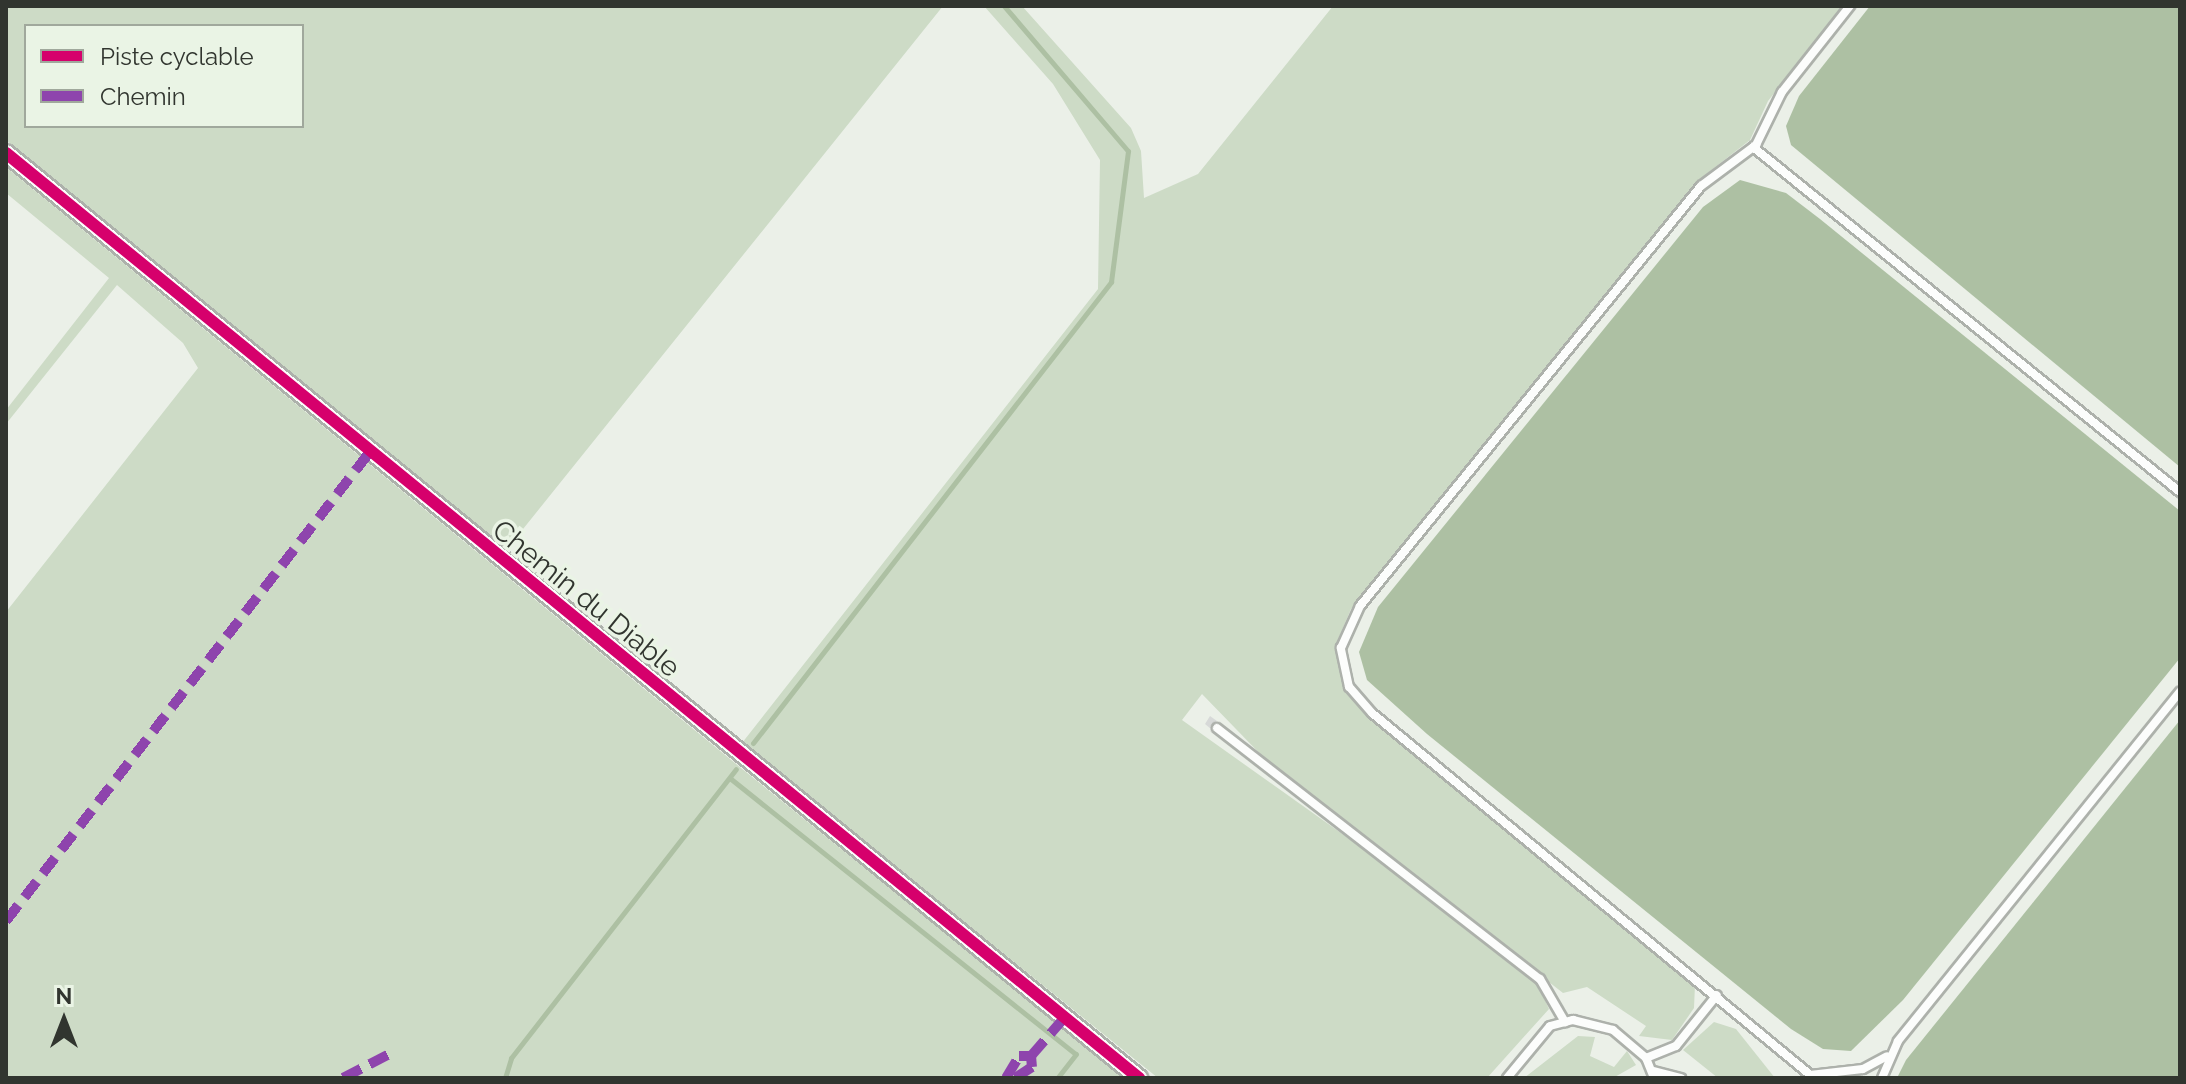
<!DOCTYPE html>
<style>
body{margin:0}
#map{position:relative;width:2186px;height:1084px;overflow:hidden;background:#ebf0e8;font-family:Raleway,sans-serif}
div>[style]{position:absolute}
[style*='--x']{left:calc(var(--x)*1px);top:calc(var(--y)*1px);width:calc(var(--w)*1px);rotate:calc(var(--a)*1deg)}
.green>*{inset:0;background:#cddbc6}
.water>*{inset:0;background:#adc0a3}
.stream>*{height:5px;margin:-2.5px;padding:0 2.5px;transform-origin:2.5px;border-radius:2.5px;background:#adc0a3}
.building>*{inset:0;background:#d7d9d8}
.roads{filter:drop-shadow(2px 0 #adb1ab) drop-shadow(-2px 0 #adb1ab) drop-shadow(0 2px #adb1ab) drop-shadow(0 -2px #adb1ab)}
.service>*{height:8px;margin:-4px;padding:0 4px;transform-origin:4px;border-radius:4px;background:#fcfdfc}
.minor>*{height:16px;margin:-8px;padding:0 8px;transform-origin:8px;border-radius:8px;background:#fcfdfc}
.quiet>*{height:10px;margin-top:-5px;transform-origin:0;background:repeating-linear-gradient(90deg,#8e44ad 0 20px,transparent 0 30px)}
.cycleway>*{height:12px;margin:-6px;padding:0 6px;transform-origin:6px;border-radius:6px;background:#d6006c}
span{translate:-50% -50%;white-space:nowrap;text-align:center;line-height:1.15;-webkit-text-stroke:7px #eaf4e5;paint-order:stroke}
.street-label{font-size:28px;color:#31352f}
.frame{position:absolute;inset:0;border:8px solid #31352f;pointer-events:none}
.legend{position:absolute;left:24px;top:24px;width:280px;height:104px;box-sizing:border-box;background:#eaf4e5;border:2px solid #a0a89c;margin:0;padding:10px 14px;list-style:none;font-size:24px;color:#31352f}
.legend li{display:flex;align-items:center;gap:16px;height:40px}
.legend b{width:40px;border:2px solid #a0a89c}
.north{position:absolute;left:24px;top:980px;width:80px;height:80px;-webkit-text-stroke:6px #eaf4e5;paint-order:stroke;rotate:0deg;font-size:22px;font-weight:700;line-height:32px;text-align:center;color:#31352f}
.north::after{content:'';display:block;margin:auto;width:28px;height:36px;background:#31352f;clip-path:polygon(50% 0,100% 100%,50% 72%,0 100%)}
</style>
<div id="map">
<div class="green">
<i style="clip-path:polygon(evenodd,6px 6px,943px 6px,507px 549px,6px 140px,6px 6px,26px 26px,302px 26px,302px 126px,26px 126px,26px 26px)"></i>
<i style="clip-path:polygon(984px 6px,1022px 6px,1131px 128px,1141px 151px,1144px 198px,1198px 174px,1333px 6px,1843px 6px,1768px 101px,1750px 140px,1705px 175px,1351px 609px,1336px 644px,1341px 680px,1368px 715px,1695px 985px,1694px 1008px,1672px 1040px,1639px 1036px,1646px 1026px,1587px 987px,1563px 993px,1268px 762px,1202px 694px,1182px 720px,1407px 880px,1537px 983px,1549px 1009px,1487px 1078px,1158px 1078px,742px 743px,1098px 289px,1100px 160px,1053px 84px)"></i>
<i style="clip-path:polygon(6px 167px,741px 768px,1125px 1078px,6px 1078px,6px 612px,198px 368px,183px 343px,117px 285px,6px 424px,6px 410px,109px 278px,6px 193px)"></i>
<i style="clip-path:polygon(1714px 1022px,1736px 1029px,1775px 1078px,1718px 1078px,1683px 1050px)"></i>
<i style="clip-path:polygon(1578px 1036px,1595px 1037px,1590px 1056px,1614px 1067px,1627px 1051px,1636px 1065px,1613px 1078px,1524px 1078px)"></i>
</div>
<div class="water">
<i style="clip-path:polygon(1870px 6px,2180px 6px,2180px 467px,1791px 145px,1786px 126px,1799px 96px)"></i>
<i style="clip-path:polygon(1740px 180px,1786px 193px,1820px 219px,2180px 511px,2180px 658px,1903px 1000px,1851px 1051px,1823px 1049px,1791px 1029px,1427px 734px,1367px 680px,1359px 652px,1378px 607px,1703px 207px)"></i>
<i style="clip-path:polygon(2180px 720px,2180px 1078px,1897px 1078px,1906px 1060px)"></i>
</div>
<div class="stream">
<i style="--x:753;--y:743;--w:584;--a:-52.17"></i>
<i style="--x:1111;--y:282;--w:132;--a:-82.6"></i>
<i style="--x:1128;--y:151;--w:191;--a:-130.5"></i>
<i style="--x:731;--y:779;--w:441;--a:38.6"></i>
<i style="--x:1076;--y:1054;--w:31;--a:128"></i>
<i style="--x:505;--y:1078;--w:21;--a:-73"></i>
<i style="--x:511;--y:1058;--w:366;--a:-52.1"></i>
</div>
<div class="building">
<i style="clip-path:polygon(1210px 716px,1217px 721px,1211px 729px,1205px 724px)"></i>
</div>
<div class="roads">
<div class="service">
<i style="--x:1753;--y:147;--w:549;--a:38.94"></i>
<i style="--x:1217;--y:728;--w:409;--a:37.9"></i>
<i style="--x:1540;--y:979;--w:50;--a:59.8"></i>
<i style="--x:1646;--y:1058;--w:32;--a:-22"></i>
<i style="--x:1676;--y:1046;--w:65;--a:-51.2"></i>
<i style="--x:1653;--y:1071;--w:29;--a:14"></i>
<i style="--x:1810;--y:1075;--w:53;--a:-6.5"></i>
<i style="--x:1863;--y:1069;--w:27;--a:-28"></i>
<i style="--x:1507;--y:1078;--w:67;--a:-50.4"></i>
<i style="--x:1550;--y:1026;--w:24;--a:-15"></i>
<i style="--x:1573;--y:1020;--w:41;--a:14"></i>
<i style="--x:1613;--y:1030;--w:43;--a:40.3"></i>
<i style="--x:1646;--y:1058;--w:22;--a:68"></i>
<i style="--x:1814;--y:1078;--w:573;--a:-140.45"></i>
<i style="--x:1372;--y:713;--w:35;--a:-131"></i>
<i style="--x:1349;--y:687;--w:40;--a:-102"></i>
<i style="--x:1341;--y:648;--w:46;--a:-65.7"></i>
<i style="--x:1360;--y:606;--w:541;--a:-50.93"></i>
<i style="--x:1701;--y:186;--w:69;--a:-36.7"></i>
<i style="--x:1756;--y:145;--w:59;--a:-63.9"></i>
<i style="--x:1782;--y:92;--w:110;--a:-51.7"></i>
<i style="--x:1882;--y:1078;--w:40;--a:-66.6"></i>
<i style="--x:1898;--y:1041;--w:449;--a:-51.1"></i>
</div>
<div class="minor">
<i style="--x:6;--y:153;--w:1463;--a:39.23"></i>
</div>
</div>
<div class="quiet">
<i style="--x:6;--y:921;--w:592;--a:-52.2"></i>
<i style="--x:1031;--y:1056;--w:52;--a:-48.9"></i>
<i style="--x:343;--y:1078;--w:59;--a:-27.4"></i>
<i style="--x:1006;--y:1078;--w:26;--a:-59"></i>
<i style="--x:1019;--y:1056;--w:12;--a:0"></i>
<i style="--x:1031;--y:1056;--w:11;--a:85"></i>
<i style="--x:1032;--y:1067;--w:20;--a:147"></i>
</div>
<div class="cycleway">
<i style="--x:6;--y:153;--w:1463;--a:39.23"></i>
</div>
<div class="street-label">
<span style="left:586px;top:599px;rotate:39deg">Chemin du Diable</span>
</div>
<div class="frame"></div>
<ul class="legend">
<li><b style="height:10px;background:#d6006c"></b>Piste cyclable</li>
<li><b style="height:10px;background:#8e44ad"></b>Chemin</li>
</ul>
<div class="north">N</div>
</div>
